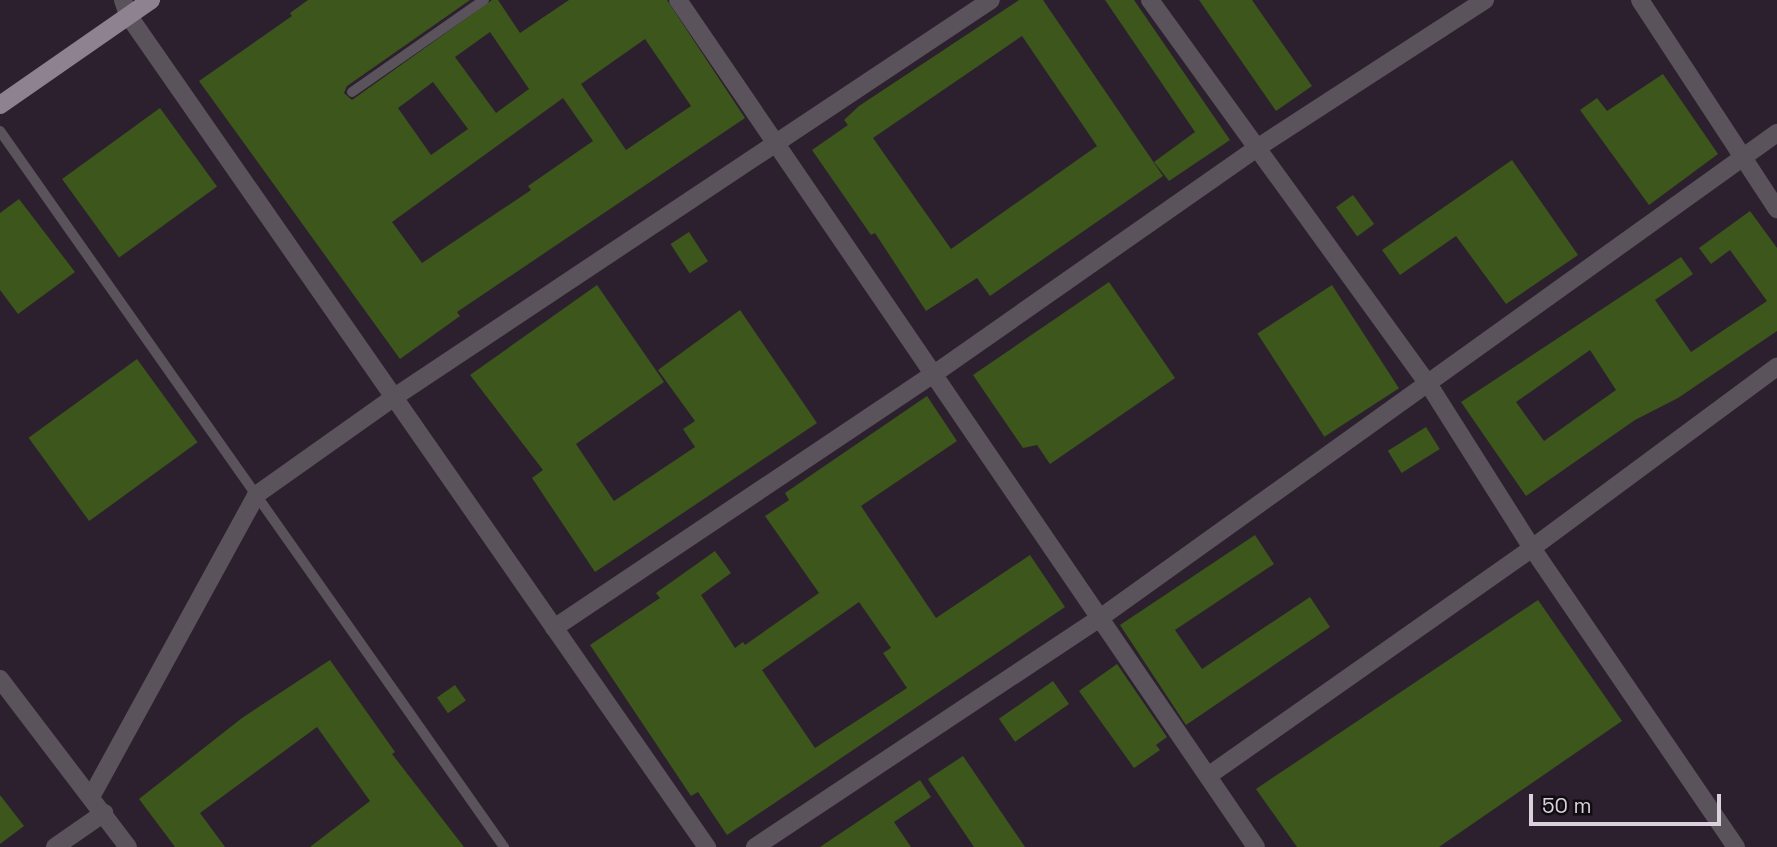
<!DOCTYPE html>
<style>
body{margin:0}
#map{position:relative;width:1777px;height:847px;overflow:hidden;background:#2c202e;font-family:"Space Grotesk",sans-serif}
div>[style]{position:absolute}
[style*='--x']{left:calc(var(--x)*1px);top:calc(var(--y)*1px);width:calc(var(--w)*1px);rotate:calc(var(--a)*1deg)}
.building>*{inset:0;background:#3c561c;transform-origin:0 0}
.lane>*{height:10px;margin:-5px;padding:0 5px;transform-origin:5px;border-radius:5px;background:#5a535b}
.street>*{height:18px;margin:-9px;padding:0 9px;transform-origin:9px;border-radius:9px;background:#5a535b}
.primary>*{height:18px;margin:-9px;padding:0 9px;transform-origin:9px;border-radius:9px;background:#8e8190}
span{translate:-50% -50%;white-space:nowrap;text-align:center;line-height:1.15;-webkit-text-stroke:5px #110c12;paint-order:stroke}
.scale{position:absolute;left:1529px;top:794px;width:192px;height:32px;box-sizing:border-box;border:4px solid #dad2db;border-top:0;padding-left:9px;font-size:21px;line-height:24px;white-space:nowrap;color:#dad2db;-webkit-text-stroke:5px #110c12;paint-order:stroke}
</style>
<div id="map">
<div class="building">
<i style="clip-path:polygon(evenodd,308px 0,470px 0,347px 86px,344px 93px,352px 100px,492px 0,498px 0,520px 33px,569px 0,667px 0,745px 118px,457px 312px,460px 316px,400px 359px,199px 81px,292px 16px,290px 13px,308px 0,490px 32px,529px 89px,496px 113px,455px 57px,490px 32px,308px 0,645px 39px,691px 106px,626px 150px,581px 84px,645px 39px,308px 0,433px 82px,468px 129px,431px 155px,398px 108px,433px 82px,308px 0,563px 98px,593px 141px,528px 186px,531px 190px,422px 263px,392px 222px,563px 98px)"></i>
<i style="clip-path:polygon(evenodd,1019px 0,1043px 0,1163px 176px,990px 296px,977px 278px,926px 311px,875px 233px,871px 235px,812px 150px,848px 125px,844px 120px,859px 106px,1019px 0,1022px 36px,1097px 146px,951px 249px,873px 138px,1022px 36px)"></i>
<i style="clip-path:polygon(1105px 0,1134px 0,1230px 140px,1169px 181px,1154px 162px,1195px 132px)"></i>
<i style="clip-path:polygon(1199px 0,1252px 0,1312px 86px,1276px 111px)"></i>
<i style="clip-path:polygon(1663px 74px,1718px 154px,1649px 205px,1580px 110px,1597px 98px,1607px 111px)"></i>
<i style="left:160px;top:108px;width:97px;height:121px;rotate:54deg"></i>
<i style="clip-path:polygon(1512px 160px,1578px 255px,1506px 304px,1456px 236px,1400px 275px,1382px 250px)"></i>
<i style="left:1353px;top:195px;width:36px;height:21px;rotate:54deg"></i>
<i style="clip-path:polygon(19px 199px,75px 272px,18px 314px,0 290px,0 213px)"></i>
<i style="clip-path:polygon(evenodd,1750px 211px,1777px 248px,1777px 331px,1678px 398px,1635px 420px,1526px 496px,1461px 402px,1681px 257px,1693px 274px,1655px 300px,1691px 352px,1767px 301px,1730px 250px,1711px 264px,1699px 248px,1750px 211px,1590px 350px,1616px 390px,1544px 441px,1516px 402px,1590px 350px)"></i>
<i style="left:689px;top:232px;width:35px;height:22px;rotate:57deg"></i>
<i style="clip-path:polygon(1109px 282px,1175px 378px,1050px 464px,1037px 445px,1023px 448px,973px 375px)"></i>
<i style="clip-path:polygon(597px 285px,664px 382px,576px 444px,614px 501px,695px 447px,683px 429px,695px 421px,658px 370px,740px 310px,817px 423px,595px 572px,532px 478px,543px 470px,470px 375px)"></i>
<i style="left:1332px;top:285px;width:123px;height:89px;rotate:57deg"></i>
<i style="left:137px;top:359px;width:103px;height:134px;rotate:54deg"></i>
<i style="clip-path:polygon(evenodd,927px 396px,957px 441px,861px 506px,936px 618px,1030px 555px,1065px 607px,727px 835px,698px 792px,691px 796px,590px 645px,660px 598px,656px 593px,715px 551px,731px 573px,701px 595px,735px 648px,743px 642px,745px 645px,819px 593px,765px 516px,789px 500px,785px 493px,927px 396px,859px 602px,891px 648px,883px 653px,907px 688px,815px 748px,762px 670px,859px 602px)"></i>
<i style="left:1426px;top:427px;width:26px;height:45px;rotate:58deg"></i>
<i style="clip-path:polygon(1255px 535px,1274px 564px,1175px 630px,1202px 669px,1310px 597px,1330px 627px,1186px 725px,1120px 625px)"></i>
<i style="clip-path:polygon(1538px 600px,1622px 721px,1439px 847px,1297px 847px,1256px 789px)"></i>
<i style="clip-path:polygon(330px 660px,395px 752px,392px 754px,464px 847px,310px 847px,370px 801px,317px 727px,200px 813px,225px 847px,175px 847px,139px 799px,242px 718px)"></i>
<i style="clip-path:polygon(1117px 664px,1167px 737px,1156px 745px,1160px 750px,1134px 768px,1079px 691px)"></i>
<i style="left:1053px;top:681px;width:28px;height:66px;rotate:55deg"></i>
<i style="left:455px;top:685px;width:19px;height:22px;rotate:55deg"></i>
<i style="clip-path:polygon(963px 756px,1025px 847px,974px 847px,928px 779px)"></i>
<i style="clip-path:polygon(920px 780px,931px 797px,894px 822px,911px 847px,820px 847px)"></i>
<i style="clip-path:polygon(0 795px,24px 826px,0 844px)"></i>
</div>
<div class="lane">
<i style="--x:352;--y:92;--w:161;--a:-34.9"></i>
<i style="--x:0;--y:131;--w:876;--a:54.86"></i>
</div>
<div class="street">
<i style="--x:123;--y:0;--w:16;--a:72"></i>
<i style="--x:128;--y:15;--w:1014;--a:55.17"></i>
<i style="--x:678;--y:0;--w:1025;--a:55.69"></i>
<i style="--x:1150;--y:0;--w:475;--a:54.1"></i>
<i style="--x:1429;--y:385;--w:193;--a:57.7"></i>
<i style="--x:1532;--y:548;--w:362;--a:55.7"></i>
<i style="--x:1640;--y:0;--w:250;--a:56.8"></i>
<i style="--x:554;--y:628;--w:457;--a:-33.8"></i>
<i style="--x:934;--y:374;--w:394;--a:-35"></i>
<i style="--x:1257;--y:148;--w:272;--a:-33"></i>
<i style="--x:0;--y:679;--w:211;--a:52.7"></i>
<i style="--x:1208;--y:776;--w:396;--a:-35.1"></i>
<i style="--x:1532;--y:548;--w:305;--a:-36.5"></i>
<i style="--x:91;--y:797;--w:344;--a:-61.3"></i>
<i style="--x:256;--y:495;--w:168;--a:-35.3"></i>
<i style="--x:393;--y:398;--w:718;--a:-33.65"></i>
<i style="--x:55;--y:847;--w:60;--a:-34.8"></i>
<i style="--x:755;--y:847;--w:414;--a:-33.6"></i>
<i style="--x:1100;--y:618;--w:833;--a:-35.62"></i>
</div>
<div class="primary">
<i style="--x:0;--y:105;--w:184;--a:-34.8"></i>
</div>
<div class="scale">50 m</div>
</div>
